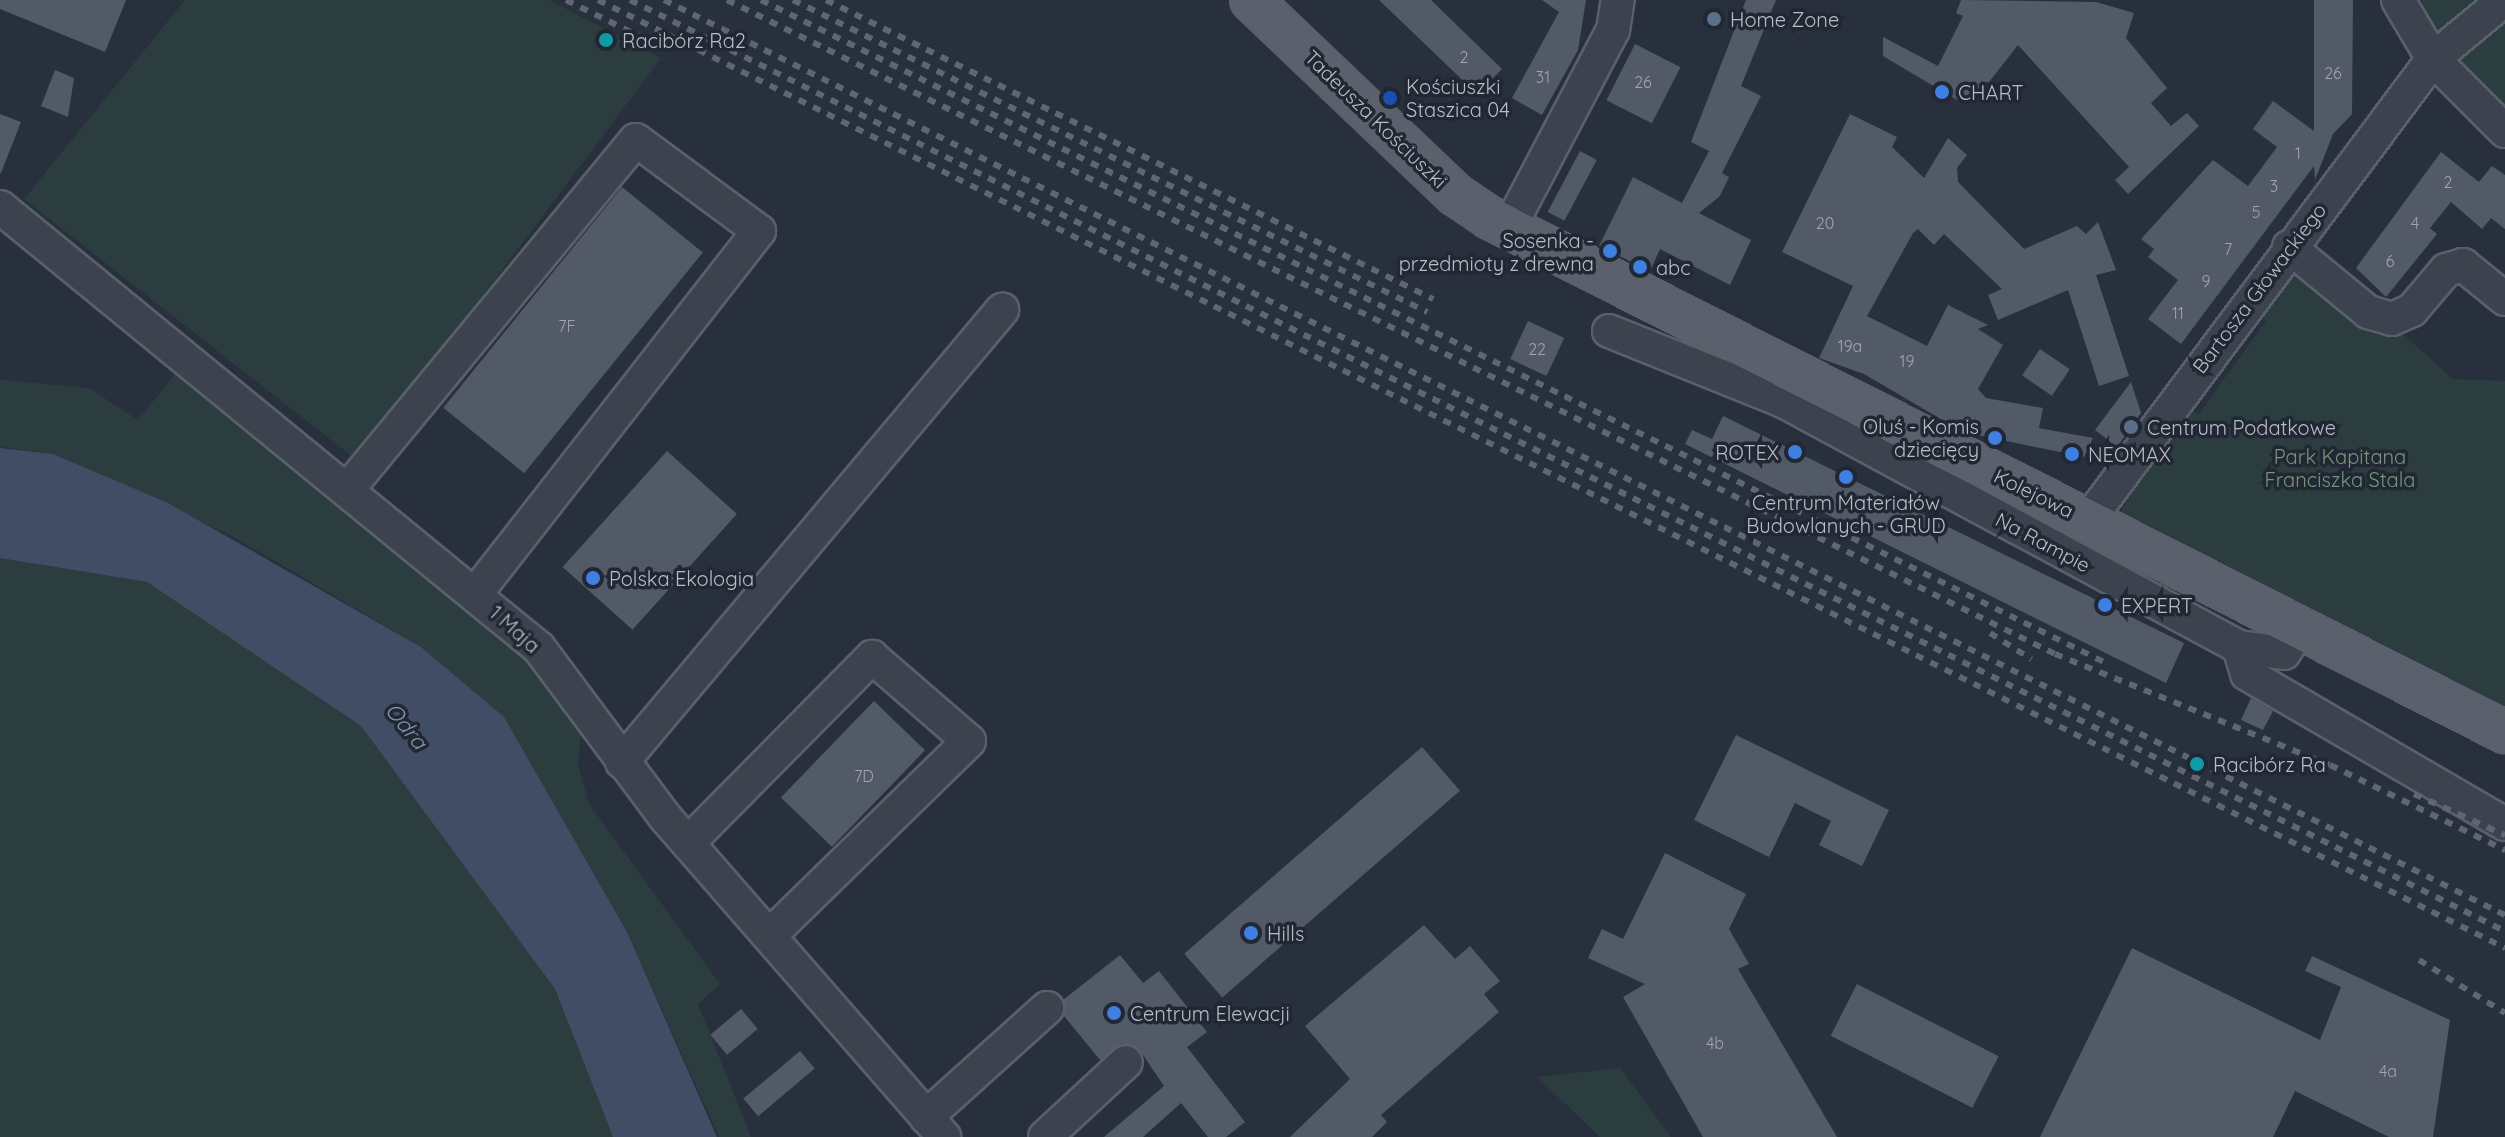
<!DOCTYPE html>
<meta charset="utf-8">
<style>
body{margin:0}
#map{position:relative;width:2505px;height:1137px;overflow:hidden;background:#28303d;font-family:Quicksand,sans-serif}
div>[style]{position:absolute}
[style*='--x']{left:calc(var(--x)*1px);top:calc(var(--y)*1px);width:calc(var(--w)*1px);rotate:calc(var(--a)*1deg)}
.green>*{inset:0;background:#2b3d3f}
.water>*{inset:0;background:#404d64}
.building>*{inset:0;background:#525a68;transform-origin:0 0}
.roads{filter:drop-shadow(2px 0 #5a606b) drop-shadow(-2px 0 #5a606b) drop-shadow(0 2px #5a606b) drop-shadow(0 -2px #5a606b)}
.minor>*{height:32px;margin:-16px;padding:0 16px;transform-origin:16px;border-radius:16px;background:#3c424e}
.major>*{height:40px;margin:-20px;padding:0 20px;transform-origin:20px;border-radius:20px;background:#5a616d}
.rail>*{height:6px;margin-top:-3px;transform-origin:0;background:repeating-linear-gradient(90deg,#5e6674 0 8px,transparent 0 16px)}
.dots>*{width:22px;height:22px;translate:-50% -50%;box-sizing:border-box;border:4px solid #212733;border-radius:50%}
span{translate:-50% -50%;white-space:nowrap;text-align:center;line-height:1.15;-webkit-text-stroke:7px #212733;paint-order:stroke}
.number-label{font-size:16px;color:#9ea4b0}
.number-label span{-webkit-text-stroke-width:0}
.poi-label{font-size:20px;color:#b8bdc8}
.left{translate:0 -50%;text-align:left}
.right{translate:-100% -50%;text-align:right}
.street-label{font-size:20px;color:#b8bdc8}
.park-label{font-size:20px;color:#72977c}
.water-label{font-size:22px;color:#8392ac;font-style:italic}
</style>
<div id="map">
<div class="green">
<i style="clip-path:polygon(185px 0,549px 0,661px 58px,359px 462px,24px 199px)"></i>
<i style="clip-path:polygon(2421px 0,2489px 0,2440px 42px)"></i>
<i style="clip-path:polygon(2505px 21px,2505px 110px,2456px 61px)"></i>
<i style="clip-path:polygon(2294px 272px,2364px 329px,2404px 335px,2453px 379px,2505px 381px,2505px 710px,2118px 515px,2187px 407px,2198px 415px,2266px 321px,2257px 312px)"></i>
<i style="clip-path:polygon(176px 373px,513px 642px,581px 734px,578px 764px,589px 804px,720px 984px,698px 1004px,751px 1137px,719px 1137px,627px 932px,503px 717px,421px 647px,234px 537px,54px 454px,0 447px,0 380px,89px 388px,138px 420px)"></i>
<i style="clip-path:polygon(0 558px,147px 582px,361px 726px,555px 989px,613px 1137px,0 1137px)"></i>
<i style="clip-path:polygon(1620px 1068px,1671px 1137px,1600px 1137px,1537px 1077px)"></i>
</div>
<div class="water">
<i style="clip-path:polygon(0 448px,53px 454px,168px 503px,421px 647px,504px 717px,627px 932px,717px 1137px,613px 1137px,555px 989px,361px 726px,147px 582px,0 558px)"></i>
</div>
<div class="building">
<i style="clip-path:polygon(0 0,126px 0,105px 52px,0 9px)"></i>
<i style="clip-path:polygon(1379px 0,1431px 0,1502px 69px,1477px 94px)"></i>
<i style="clip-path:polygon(1542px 0,1586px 0,1578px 50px,1542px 115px,1512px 98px,1559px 12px)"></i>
<i style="clip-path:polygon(1746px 0,1776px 0,1741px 86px,1761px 96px,1722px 173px,1729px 177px,1720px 196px,1699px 213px,1751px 240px,1730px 285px,1660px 249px,1650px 271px,1599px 246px,1633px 177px,1682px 203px,1709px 151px,1691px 142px)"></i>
<i style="clip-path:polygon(1961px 0,2096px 2px,2134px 13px,2126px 38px,2167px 88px,2151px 103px,2171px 126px,2187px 113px,2199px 126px,2128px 194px,2115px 180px,2129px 167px,2018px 45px,1982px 91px,1957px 100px,1883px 56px,1883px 37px,1938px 66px,1963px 16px,1956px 13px)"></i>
<i style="clip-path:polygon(2314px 0,2353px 0,2352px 114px,2333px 134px,2315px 180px,2314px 166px,2181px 344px,2148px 319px,2178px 280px,2148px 257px,2154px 249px,2141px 239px,2213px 160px,2248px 186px,2277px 147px,2253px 129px,2273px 101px,2314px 131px)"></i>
<i style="left:1635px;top:44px;width:51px;height:63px;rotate:27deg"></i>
<i style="clip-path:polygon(55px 70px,74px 78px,68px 117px,41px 106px)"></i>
<i style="clip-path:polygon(0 114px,21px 122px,1px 173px,0 173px)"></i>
<i style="clip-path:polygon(1850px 114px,1897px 137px,1892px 147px,1924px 178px,1948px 138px,1967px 155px,1957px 168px,1958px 182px,2024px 249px,2077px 226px,2086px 234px,2098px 222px,2116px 270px,2096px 275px,2129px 376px,2099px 386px,2068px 290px,1998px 320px,1988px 295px,2002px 289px,1944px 234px,1934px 245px,1918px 229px,1913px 233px,1867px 316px,1927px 346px,1948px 305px,1988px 325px,1978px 329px,2003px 345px,1978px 389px,1986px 398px,2043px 408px,2039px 428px,2093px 438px,2084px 457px,1963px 432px,1864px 374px,1819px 358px,1853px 286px,1782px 252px)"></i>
<i style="left:1580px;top:151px;width:19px;height:69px;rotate:28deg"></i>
<i style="clip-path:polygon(2441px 152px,2479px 182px,2492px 166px,2505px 175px,2505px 229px,2491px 218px,2482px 229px,2451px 202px,2430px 228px,2437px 234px,2386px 297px,2356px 268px)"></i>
<i style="left:622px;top:187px;width:104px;height:284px;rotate:39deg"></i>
<i style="left:1528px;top:321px;width:40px;height:42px;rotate:25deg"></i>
<i style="left:2040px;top:349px;width:36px;height:32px;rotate:34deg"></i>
<i style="clip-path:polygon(2131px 382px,2141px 413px,2117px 447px,2095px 430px)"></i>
<i style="clip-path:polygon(1723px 416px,2184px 643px,2166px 683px,1685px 444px,1692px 430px,1712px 439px)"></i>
<i style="left:667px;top:451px;width:94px;height:156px;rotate:42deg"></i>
<i style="clip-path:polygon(2251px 698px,2273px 711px,2263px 730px,2241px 720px)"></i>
<i style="left:874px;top:701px;width:71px;height:134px;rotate:44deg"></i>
<i style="clip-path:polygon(1736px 735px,1889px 810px,1862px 866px,1819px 845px,1831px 821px,1795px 803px,1769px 857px,1694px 820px)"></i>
<i style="left:1422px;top:747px;width:58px;height:315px;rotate:49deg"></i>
<i style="clip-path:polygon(1665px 853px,1746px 894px,1729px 929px,1749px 964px,1738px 969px,1837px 1137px,1703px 1137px,1623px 997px,1645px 984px,1588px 958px,1602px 929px,1623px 939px)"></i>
<i style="clip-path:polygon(1424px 925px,1455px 959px,1470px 946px,1500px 981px,1484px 994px,1499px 1012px,1381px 1115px,1387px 1122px,1372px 1137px,1290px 1137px,1350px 1079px,1305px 1026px)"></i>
<i style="clip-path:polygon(2132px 948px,2320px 1040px,2341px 987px,2305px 971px,2312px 956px,2450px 1020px,2433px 1137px,2389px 1137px,2295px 1091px,2273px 1137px,2040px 1137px)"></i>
<i style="clip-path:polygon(1120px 955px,1143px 983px,1159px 971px,1207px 1032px,1187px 1047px,1245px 1122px,1226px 1137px,1208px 1137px,1181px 1103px,1143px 1137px,1104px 1137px,1164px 1086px,1139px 1049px,1121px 1044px,1100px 1060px,1064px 1016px,1063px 1000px)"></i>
<i style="left:1857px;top:984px;width:159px;height:58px;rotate:27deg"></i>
<i style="left:741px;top:1009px;width:26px;height:40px;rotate:50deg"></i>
<i style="left:800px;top:1051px;width:23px;height:74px;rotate:50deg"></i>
</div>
<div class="roads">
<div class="minor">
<i style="--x:2398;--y:0;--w:69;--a:59.3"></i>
<i style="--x:2433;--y:59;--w:102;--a:45"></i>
<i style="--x:0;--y:207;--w:696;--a:39.29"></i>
<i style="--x:539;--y:648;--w:211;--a:53.3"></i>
<i style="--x:665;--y:817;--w:425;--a:48.9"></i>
<i style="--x:1509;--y:228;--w:224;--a:-62.3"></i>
<i style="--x:1613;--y:30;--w:30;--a:-81"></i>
<i style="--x:2289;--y:247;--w:102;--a:39.4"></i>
<i style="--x:2368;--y:312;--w:25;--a:16"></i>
<i style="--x:2392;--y:319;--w:22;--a:-24"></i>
<i style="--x:2412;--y:310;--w:52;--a:-49.6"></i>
<i style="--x:2446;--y:270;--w:18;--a:-16"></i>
<i style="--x:2463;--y:265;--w:54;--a:39"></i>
<i style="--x:1609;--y:331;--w:188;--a:21.9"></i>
<i style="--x:1796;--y:373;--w:31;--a:115"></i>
<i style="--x:1783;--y:401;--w:518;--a:28.35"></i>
<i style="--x:2239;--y:647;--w:45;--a:7.6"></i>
<i style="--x:2284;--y:653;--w:28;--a:-58"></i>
<i style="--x:348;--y:489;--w:452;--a:-50.5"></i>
<i style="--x:636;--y:140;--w:153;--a:36.5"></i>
<i style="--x:759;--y:231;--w:459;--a:128"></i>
<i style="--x:2089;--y:519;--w:574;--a:-53.21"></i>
<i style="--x:2433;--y:59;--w:92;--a:-39.7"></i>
<i style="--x:2239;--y:647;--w:28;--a:73"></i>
<i style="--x:2247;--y:674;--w:298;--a:30.2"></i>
<i style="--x:622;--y:762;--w:591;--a:-49.95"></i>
<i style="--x:688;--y:843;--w:262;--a:-45.3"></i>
<i style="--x:872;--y:657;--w:128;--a:40.9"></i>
<i style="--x:969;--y:741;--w:279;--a:135.7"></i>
<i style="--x:926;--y:1117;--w:163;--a:-42"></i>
<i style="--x:1045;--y:1137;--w:110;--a:-42.8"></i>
</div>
<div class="major">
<i style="--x:1251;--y:0;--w:283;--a:43.6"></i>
<i style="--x:1456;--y:195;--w:41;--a:34.1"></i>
<i style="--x:1490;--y:218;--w:1138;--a:26.86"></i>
</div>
</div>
<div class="rail">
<i style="--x:566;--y:0;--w:88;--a:26.3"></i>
<i style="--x:598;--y:0;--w:2130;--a:26.43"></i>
<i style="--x:630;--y:0;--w:2093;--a:26.41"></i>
<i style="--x:664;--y:0;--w:2056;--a:26.43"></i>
<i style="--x:727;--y:0;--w:1480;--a:26.22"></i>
<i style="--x:2055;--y:654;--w:297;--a:22"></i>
<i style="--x:2330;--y:765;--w:195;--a:25.9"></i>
<i style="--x:761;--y:0;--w:1502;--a:26.24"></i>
<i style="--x:793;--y:0;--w:707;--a:26.2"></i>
<i style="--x:826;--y:0;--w:677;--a:26.22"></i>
<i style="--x:1990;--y:633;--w:49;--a:32.4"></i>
<i style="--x:2414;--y:794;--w:100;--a:24.3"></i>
<i style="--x:2419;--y:960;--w:101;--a:31.6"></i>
</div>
<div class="dots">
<i style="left:1714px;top:19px;background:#5c6f8a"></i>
<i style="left:606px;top:40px;background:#0f9aa8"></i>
<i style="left:1942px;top:92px;background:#3f7fe0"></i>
<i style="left:1390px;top:98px;background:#1a4fb4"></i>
<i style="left:1610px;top:251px;background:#3f7fe0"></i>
<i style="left:1640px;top:267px;background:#3f7fe0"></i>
<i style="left:2131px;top:427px;background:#5c6f8a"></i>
<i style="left:1995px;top:438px;background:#3f7fe0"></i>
<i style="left:1795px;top:452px;background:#3f7fe0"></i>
<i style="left:2072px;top:454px;background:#3f7fe0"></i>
<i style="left:1846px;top:477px;background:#3f7fe0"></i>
<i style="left:593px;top:578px;background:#3f7fe0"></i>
<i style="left:2105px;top:605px;background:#3f7fe0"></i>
<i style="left:2197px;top:764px;background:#0f9aa8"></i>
<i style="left:1251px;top:933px;background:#3f7fe0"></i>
<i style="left:1114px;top:1013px;background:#3f7fe0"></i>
</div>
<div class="number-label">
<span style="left:1464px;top:57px">2</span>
<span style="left:2333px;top:73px">26</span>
<span style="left:1543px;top:77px">31</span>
<span style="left:1643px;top:82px">26</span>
<span style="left:2298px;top:153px">1</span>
<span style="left:2448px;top:182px">2</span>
<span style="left:2274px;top:186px">3</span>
<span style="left:2256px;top:212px">5</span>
<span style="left:1825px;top:223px">20</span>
<span style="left:2415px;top:223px">4</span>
<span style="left:2228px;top:249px">7</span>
<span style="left:2390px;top:261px">6</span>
<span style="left:2206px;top:281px">9</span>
<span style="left:2178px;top:313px">11</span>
<span style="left:567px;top:326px">7F</span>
<span style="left:1850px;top:346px">19a</span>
<span style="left:1537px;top:349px">22</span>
<span style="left:1907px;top:361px">19</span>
<span style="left:864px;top:776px">7D</span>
<span style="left:1715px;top:1043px">4b</span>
<span style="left:2388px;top:1071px">4a</span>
</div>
<div class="poi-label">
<span class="left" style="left:1730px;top:19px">Home Zone</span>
<span class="left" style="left:622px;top:40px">Racibórz Ra2</span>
<span class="left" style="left:1406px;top:98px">Kościuszki<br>Staszica 04</span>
<span class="left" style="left:1958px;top:92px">CHART</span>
<span class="right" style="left:1594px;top:252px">Sosenka -<br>przedmioty z drewna</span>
<span class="left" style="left:1656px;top:267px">abc</span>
<span class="right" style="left:1979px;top:438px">Oluś - Komis<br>dziecięcy</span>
<span class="left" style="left:2147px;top:427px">Centrum Podatkowe</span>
<span class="right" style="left:1779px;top:452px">ROTEX</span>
<span class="left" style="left:2088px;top:454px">NEOMAX</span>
<span style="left:1846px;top:514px">Centrum Materiałów<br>Budowlanych - GRUD</span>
<span class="left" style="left:609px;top:578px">Polska Ekologia</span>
<span class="left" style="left:2121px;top:605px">EXPERT</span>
<span class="left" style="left:2213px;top:764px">Racibórz Ra</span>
<span class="left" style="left:1267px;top:933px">Hills</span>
<span class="left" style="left:1130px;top:1013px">Centrum Elewacji</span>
</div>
<div class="street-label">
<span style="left:1376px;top:119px;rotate:44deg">Tadeusza Kościuszki</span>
<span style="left:2259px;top:288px;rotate:-53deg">Bartosza Głowackiego</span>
<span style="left:2034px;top:493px;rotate:26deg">Kolejowa</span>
<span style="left:2043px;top:542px;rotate:28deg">Na Rampie</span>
<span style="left:515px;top:629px;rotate:42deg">1 Maja</span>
</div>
<div class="park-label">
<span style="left:2340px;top:468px">Park Kapitana<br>Franciszka Stala</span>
</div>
<div class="water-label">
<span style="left:406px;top:726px;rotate:51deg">Odra</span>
</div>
</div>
